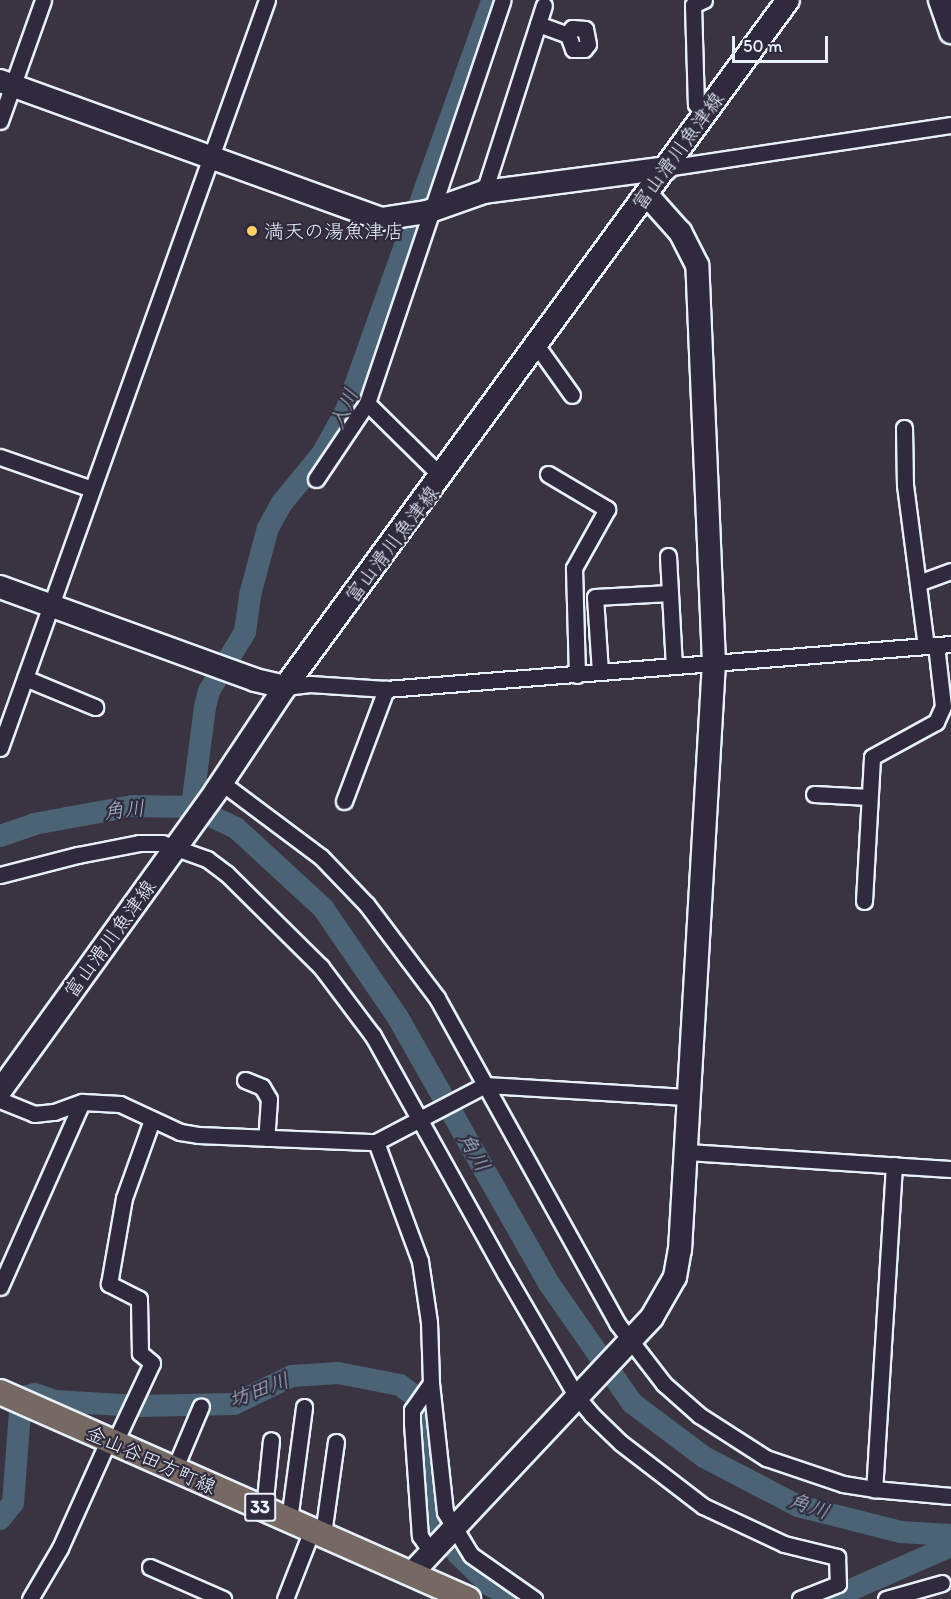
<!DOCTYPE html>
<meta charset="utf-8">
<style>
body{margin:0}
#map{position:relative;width:951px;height:1599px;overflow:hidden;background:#3a3442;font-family:Itim,"Klee One",sans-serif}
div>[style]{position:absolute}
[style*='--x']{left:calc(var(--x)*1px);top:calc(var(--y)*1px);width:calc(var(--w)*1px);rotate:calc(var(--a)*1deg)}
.river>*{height:22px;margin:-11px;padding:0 11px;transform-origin:11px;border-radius:11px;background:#4b6375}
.roads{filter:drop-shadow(2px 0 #e8f1f8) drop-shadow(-2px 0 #e8f1f8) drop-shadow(0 2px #e8f1f8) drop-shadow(0 -2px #e8f1f8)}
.street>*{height:15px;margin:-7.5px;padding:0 7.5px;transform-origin:7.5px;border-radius:7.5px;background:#2f2a3d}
.secondary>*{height:22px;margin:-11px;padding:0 11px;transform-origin:11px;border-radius:11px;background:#2f2a3d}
.primary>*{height:24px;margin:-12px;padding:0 12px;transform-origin:12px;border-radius:12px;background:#766964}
.dots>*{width:16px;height:16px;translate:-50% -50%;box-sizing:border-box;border:3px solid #2f2a3d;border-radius:50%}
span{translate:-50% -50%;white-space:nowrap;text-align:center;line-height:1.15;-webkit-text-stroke:4.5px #2f2a3d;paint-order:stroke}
.shield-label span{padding:2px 4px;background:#2f2a3d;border:2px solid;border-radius:4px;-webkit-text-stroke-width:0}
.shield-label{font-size:18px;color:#e8f1f8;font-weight:700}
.street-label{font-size:20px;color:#e8f1f8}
.poi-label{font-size:20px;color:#e8f1f8}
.left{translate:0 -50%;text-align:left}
.water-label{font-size:21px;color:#a9b8c4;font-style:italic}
.scale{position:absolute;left:732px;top:36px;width:96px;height:27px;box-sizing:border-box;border:3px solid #e8f1f8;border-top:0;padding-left:8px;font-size:18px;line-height:21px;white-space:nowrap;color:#e8f1f8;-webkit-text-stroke:4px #2f2a3d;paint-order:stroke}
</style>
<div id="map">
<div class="river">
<i style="--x:192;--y:807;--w:101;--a:-82.6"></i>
<i style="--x:205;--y:707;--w:16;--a:-76"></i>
<i style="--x:209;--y:691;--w:69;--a:-58.6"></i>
<i style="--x:245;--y:632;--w:37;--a:-82"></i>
<i style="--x:250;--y:595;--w:69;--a:-75"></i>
<i style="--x:268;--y:528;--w:29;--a:-61"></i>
<i style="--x:282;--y:503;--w:63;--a:-50.8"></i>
<i style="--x:322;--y:454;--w:49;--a:-60.8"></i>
<i style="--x:346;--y:411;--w:436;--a:-70.4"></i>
<i style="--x:0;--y:836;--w:36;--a:-19"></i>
<i style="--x:34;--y:824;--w:100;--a:-10.4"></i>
<i style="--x:132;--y:806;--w:60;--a:1"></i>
<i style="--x:192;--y:807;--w:49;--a:25.5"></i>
<i style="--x:236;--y:828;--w:118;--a:42.6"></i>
<i style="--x:323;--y:908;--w:131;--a:55.6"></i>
<i style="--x:397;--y:1016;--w:306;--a:60.4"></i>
<i style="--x:548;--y:1282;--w:147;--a:55.2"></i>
<i style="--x:632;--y:1403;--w:90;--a:36.9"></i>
<i style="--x:704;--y:1457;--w:106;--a:27.5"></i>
<i style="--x:798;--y:1506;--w:106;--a:14.2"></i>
<i style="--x:901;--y:1532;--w:50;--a:3.4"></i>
<i style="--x:0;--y:1519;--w:21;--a:-51"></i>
<i style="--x:13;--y:1503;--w:91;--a:-85.6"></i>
<i style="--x:20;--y:1412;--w:16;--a:-75"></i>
<i style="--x:24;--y:1397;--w:11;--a:-15"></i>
<i style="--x:35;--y:1394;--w:21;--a:19"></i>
<i style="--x:55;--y:1401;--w:83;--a:3.4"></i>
<i style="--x:138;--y:1406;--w:96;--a:-1.2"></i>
<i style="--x:234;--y:1404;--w:64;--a:-25.8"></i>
<i style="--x:292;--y:1376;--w:46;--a:-3.7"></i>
<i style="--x:338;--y:1373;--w:63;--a:11"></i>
<i style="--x:400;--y:1385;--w:25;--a:37"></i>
<i style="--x:420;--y:1400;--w:126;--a:82.3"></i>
<i style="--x:437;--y:1525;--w:36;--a:54"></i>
<i style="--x:458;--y:1554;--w:45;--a:44.1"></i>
<i style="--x:490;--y:1585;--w:27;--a:31"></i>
<i style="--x:830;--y:1599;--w:132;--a:-23.7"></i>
</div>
<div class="roads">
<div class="street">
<i style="--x:704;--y:0;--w:12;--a:156"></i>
<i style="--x:693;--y:5;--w:99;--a:88.3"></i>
<i style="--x:696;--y:104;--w:14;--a:51"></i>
<i style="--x:538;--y:24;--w:32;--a:20"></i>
<i style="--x:568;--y:35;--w:15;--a:70"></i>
<i style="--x:573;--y:49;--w:11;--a:0"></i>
<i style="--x:584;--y:49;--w:6;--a:-51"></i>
<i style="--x:588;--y:44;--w:15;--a:-101"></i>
<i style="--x:585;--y:29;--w:13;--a:-176"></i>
<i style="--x:572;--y:28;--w:8;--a:120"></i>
<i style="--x:0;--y:121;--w:128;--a:-70.4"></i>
<i style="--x:666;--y:168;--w:288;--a:-8.6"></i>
<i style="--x:484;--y:192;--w:196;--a:-72.2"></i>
<i style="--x:537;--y:346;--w:60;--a:54.5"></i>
<i style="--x:904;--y:428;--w:57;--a:89"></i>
<i style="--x:905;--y:485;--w:162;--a:82.6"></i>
<i style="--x:0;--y:457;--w:97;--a:19.2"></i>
<i style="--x:548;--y:474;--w:69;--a:30.7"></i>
<i style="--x:607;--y:509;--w:68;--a:119.2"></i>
<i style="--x:574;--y:568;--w:107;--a:88.4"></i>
<i style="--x:442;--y:477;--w:105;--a:-135.4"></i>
<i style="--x:367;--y:403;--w:425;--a:-71.4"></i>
<i style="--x:316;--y:479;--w:92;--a:-56.1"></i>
<i style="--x:668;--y:556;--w:110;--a:86.9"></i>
<i style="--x:918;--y:583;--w:35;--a:-20"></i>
<i style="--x:600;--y:672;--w:75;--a:-93.8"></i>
<i style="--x:595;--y:597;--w:75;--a:-3.1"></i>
<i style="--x:25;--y:678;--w:76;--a:22.5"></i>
<i style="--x:285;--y:687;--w:25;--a:-7"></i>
<i style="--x:310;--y:684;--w:76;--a:3.8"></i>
<i style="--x:386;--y:689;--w:567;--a:-4.55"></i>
<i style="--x:0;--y:748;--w:794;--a:-70.36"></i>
<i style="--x:222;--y:783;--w:124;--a:36.8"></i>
<i style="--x:321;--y:857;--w:66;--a:46.2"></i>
<i style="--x:367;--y:905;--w:116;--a:53"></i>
<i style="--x:437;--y:998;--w:372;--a:61"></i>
<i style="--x:617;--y:1323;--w:77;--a:52.4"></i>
<i style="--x:664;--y:1384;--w:47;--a:41.5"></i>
<i style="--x:699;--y:1415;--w:80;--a:32.7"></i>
<i style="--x:766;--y:1458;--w:81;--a:18.7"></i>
<i style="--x:843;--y:1484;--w:31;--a:9"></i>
<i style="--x:814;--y:794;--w:55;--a:3.1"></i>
<i style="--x:344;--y:801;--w:120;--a:-69.4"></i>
<i style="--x:0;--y:875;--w:81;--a:-14.4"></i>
<i style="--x:78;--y:855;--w:62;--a:-11.1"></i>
<i style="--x:139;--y:843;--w:23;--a:0"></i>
<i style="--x:162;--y:843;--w:48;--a:19.6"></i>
<i style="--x:207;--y:859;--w:25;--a:37"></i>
<i style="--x:227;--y:874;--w:132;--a:44.7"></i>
<i style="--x:321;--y:967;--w:86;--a:53"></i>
<i style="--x:373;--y:1036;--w:271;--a:60.9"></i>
<i style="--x:505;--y:1273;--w:143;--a:59.9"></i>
<i style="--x:577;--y:1397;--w:23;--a:50"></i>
<i style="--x:592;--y:1415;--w:40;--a:44"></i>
<i style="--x:621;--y:1443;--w:103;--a:37.5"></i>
<i style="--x:703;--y:1506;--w:89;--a:25.1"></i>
<i style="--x:784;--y:1544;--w:55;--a:13.8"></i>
<i style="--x:837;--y:1557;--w:27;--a:88"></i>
<i style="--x:838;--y:1584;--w:41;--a:158.5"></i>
<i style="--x:864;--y:901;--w:144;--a:-86.8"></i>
<i style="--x:872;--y:757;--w:73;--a:-28.7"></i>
<i style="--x:936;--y:722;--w:17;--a:-66"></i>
<i style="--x:943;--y:706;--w:61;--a:-96.5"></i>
<i style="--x:245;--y:1080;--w:18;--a:22"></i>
<i style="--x:262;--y:1087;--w:14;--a:60"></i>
<i style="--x:269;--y:1099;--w:39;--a:94"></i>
<i style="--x:0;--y:1100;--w:37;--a:22"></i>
<i style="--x:34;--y:1114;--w:20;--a:-6"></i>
<i style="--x:54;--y:1112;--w:30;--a:-20"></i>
<i style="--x:82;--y:1102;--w:38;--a:3"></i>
<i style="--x:120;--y:1104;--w:66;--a:25"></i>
<i style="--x:180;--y:1132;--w:18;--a:9"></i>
<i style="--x:198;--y:1135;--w:178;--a:2.3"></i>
<i style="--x:376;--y:1142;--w:123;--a:-27.6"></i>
<i style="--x:485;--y:1085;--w:205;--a:3.4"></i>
<i style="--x:376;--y:1142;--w:127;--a:69.7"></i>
<i style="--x:420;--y:1261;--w:62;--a:81.6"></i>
<i style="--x:429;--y:1322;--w:61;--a:88.1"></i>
<i style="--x:431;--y:1383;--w:33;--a:125"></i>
<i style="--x:412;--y:1410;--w:13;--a:90"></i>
<i style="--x:412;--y:1423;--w:113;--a:86"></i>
<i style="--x:420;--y:1536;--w:19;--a:55"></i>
<i style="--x:687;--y:1152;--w:265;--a:3.7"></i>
<i style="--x:894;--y:1165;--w:325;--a:93.5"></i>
<i style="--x:874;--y:1489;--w:77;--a:5.2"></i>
<i style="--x:0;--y:1287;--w:202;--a:-66.1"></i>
<i style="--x:431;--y:1383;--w:130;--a:83.8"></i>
<i style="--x:445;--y:1512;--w:50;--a:58.8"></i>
<i style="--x:471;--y:1555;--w:77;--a:34.9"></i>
<i style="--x:114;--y:1444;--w:89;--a:-64.9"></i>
<i style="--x:152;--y:1363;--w:16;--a:-140"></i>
<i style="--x:140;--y:1353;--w:54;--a:-91.1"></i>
<i style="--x:139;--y:1299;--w:34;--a:-153"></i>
<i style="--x:109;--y:1284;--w:87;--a:-80.1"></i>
<i style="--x:124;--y:1198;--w:83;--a:-70.3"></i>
<i style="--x:174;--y:1470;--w:69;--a:-67.1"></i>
<i style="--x:264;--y:1509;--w:69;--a:-84.2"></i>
<i style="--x:289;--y:1520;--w:114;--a:-82.4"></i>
<i style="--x:323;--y:1534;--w:93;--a:-82"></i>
<i style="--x:150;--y:1567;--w:80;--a:23.7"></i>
<i style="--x:30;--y:1599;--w:59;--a:-59.5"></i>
<i style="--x:60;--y:1548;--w:117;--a:-65.8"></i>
<i style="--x:285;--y:1599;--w:74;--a:-68.6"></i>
<i style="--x:886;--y:1599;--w:58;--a:-15.9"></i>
</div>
<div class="secondary">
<i style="--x:940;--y:0;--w:34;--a:71"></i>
<i style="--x:0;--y:81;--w:405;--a:19.9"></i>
<i style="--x:381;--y:219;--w:47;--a:-8.7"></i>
<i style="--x:427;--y:212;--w:60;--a:-19.3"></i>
<i style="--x:484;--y:192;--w:184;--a:-7.5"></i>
<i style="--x:0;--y:587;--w:271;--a:20"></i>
<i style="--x:255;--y:680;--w:31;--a:13"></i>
<i style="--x:0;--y:1091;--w:370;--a:-54.2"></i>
<i style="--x:216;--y:791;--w:125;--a:-56.4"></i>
<i style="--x:285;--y:687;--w:851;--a:-53.79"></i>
<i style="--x:411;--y:1574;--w:352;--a:-46.8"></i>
<i style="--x:652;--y:1317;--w:46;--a:-60.1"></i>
<i style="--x:675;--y:1277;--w:27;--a:-80"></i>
<i style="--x:680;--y:1250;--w:588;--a:-86.69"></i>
<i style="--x:714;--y:663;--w:398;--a:-92.4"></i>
<i style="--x:697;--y:265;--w:37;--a:-117"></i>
<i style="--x:680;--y:232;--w:50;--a:-131.7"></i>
</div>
<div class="primary">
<i style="--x:0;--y:1392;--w:512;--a:23.86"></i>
</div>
</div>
<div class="dots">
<i style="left:252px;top:231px;background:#ffd166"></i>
</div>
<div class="shield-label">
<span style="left:260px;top:1507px">33</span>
</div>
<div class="street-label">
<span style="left:678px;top:151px;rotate:-54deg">富山滑川魚津線</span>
<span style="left:392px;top:544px;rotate:-53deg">富山滑川魚津線</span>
<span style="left:110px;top:939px;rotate:-54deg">富山滑川魚津線</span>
<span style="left:151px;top:1460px;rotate:24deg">金山谷田方町線</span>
</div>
<div class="poi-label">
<span class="left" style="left:264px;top:231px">満天の湯魚津店</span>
</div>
<div class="water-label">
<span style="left:344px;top:409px;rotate:-66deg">入川</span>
<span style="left:124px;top:810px;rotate:-6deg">角川</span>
<span style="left:474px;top:1152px;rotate:60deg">角川</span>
<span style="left:259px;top:1390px;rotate:-20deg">坊田川</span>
<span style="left:809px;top:1506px;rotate:19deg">角川</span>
</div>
<div class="scale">50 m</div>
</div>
